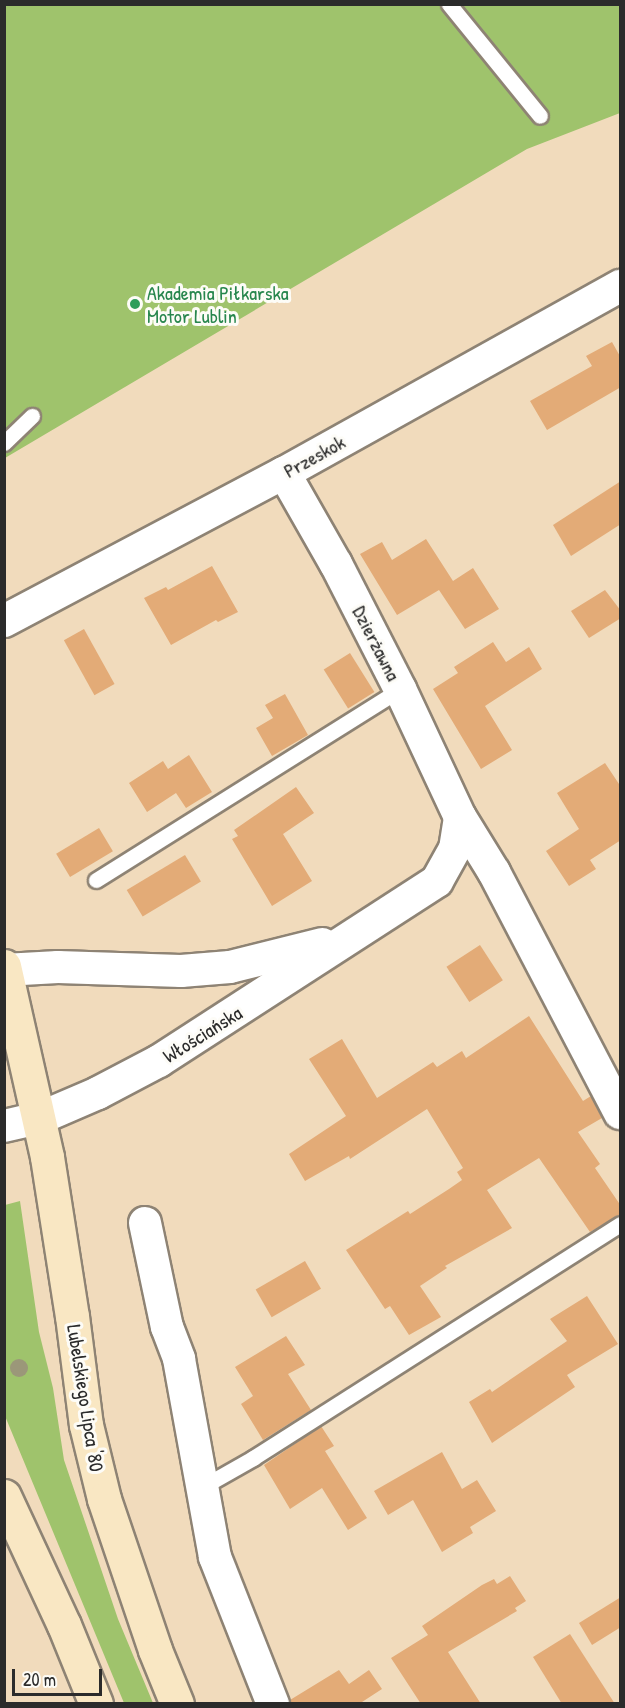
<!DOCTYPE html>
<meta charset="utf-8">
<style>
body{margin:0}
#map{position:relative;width:625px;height:1708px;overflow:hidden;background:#f1dbbc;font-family:"Patrick Hand",sans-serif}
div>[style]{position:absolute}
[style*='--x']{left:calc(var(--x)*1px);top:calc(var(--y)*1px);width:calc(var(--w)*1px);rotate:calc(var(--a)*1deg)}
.green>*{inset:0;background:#9fc36c}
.building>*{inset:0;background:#e3ab77;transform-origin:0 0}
.roads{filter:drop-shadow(2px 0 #8e8374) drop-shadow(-2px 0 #8e8374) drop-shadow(0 2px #8e8374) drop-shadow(0 -2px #8e8374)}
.service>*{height:15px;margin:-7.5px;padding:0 7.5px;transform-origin:7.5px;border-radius:7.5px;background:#fff}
.minor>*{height:32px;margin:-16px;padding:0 16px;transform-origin:16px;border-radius:16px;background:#fff}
.secondary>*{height:33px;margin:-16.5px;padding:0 16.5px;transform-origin:16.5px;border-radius:16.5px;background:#f9e7c3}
.trees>*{width:18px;height:18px;margin:-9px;border-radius:50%;background:#9b9779}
.dots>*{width:16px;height:16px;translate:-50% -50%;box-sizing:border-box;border:3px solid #fdfcf7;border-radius:50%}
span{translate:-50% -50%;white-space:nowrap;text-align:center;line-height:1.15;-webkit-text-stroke:6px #fdfcf7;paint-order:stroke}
.leisure-label{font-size:20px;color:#27864d}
.left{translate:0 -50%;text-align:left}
.street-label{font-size:20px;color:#2b2b2b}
.frame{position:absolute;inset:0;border:6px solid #2b2b2b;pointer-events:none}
.scale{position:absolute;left:12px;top:1669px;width:90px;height:27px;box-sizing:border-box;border:3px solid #2b2b2b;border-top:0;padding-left:8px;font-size:18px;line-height:21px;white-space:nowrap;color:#2b2b2b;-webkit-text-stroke:4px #fdfcf7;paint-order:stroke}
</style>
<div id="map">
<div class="green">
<i style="clip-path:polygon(4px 5px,620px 5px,620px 113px,527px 149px,5px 458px)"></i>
<i style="clip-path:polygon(20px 1201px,39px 1332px,53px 1388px,64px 1460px,118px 1619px,153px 1703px,124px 1703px,5px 1416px,5px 1205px)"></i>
</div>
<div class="building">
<i style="clip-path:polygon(612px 342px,621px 358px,621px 387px,547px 430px,530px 401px,592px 366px,586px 356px)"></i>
<i style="clip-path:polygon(621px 481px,621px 524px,571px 556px,553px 525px)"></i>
<i style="clip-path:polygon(426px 539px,453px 581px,473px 568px,499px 609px,465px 629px,439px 590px,397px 615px,360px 554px,382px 542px,392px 560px)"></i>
<i style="clip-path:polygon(212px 566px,238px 612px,218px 622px,216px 620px,171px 645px,144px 598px,166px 587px,168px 590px)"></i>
<i style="clip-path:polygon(605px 590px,621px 611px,621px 618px,589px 638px,571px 611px)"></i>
<i style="left:84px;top:629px;width:63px;height:23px;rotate:61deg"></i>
<i style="clip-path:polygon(493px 642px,506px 662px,529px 647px,542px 669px,485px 706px,512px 750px,481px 769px,433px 689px,458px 673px,454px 667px)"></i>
<i style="left:350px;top:653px;width:46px;height:31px;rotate:58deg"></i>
<i style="clip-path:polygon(285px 694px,308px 735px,272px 756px,256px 728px,273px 718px,265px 705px)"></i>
<i style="clip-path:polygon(189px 755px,212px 792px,186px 808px,176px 793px,147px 812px,129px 783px,163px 761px,168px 769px)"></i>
<i style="clip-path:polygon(605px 763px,621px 787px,621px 840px,590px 860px,596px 869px,569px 886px,546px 851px,579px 829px,557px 793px)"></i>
<i style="clip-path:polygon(296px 787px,314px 813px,283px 834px,312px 881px,272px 906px,232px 839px,238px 836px,234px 830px)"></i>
<i style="left:99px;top:828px;width:27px;height:50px;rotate:59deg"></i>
<i style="left:185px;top:855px;width:31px;height:68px;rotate:59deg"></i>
<i style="left:480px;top:945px;width:42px;height:40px;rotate:57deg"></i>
<i style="clip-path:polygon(529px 1016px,583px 1101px,591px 1096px,602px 1118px,578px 1132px,600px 1164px,595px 1168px,621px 1206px,621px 1214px,590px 1232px,539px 1158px,487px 1190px,512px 1228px,445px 1266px,447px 1268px,420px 1286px,441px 1317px,409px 1335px,390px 1306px,385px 1309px,346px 1250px,408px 1211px,410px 1214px,449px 1189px,462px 1180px,457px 1172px,463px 1168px,427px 1109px,350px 1159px,349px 1156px,305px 1181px,289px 1154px,346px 1116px,309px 1059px,342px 1039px,377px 1098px,433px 1062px,437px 1067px,462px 1051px,466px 1058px)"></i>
<i style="left:305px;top:1261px;width:32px;height:57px;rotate:60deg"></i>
<i style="clip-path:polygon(587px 1296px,618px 1344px,567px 1375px,575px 1387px,492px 1443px,469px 1402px,490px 1389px,492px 1392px,567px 1341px,550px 1319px)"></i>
<i style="clip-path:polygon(286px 1336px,305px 1365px,288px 1374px,311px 1410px,263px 1440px,241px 1404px,253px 1396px,235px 1367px)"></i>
<i style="clip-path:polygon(321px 1426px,334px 1446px,325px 1451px,367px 1518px,348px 1530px,322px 1488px,290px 1509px,264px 1465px)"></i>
<i style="clip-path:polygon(442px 1452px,462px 1489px,477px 1480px,496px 1511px,470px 1527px,473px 1533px,442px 1552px,413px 1500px,388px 1515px,374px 1491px)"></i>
<i style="clip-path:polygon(510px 1576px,526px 1601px,515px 1608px,517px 1611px,448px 1652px,481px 1704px,421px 1704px,391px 1658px,428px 1635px,422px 1626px,482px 1585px,494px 1579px,497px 1584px)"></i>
<i style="clip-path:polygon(621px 1597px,621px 1627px,592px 1645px,579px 1623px)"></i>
<i style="clip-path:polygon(570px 1634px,615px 1704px,562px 1704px,533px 1657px)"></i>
<i style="clip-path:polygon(339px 1670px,349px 1684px,369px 1670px,382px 1689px,362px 1702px,364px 1704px,291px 1704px,290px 1700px)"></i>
</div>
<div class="roads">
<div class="service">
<i style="--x:449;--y:4;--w:144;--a:50.9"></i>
<i style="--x:4;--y:443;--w:39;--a:-44"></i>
<i style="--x:96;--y:880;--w:359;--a:-32.1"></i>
<i style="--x:202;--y:1487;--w:59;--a:-29.6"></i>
<i style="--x:253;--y:1458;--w:435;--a:-32.5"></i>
</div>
<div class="minor">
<i style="--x:284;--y:473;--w:105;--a:60.3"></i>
<i style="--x:336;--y:564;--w:140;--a:62.9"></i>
<i style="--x:400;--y:689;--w:141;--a:64.9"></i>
<i style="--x:460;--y:817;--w:65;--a:58.3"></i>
<i style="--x:494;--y:872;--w:272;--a:62.4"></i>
<i style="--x:4;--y:621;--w:317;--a:-27.9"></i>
<i style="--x:284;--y:473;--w:385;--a:-29.1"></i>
<i style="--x:4;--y:970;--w:54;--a:-3.2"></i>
<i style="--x:58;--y:967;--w:123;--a:1.9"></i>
<i style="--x:181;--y:971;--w:49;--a:-4.7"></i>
<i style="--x:230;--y:967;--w:95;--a:-14"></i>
<i style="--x:4;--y:1126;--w:37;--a:-13"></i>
<i style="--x:40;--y:1118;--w:63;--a:-23.3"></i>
<i style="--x:98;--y:1093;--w:69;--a:-27.7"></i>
<i style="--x:159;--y:1061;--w:331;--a:-32.9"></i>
<i style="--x:437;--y:881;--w:37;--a:-61"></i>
<i style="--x:455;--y:849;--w:32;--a:-81"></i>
<i style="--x:145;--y:1223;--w:106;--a:78.1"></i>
<i style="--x:167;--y:1327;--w:34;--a:69"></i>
<i style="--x:179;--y:1359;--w:201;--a:79.7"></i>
<i style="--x:215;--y:1557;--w:158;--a:68.5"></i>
</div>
<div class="secondary">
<i style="--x:4;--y:966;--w:196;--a:77.3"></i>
<i style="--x:47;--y:1157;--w:161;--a:81.1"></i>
<i style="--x:72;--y:1316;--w:110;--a:82.7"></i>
<i style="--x:86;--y:1425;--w:76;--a:76.3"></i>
<i style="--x:104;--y:1499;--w:159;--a:71.3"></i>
<i style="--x:155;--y:1650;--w:58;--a:67.8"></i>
<i style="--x:4;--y:1496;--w:142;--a:65.1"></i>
<i style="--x:64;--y:1625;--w:85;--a:67.9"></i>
</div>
</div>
<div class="trees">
<i style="left:19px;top:1368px"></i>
</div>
<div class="dots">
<i style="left:135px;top:304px;background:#2e9e5b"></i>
</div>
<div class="leisure-label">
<span class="left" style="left:147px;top:304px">Akademia Piłkarska<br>Motor Lublin</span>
</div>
<div class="street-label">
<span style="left:314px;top:456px;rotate:-29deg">Przeskok</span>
<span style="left:377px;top:643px;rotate:63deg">Dzierżawna</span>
<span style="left:202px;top:1034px;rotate:-32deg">Włościańska</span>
<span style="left:86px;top:1398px;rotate:81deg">Lubelskiego Lipca '80</span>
</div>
<div class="frame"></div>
<div class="scale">20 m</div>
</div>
